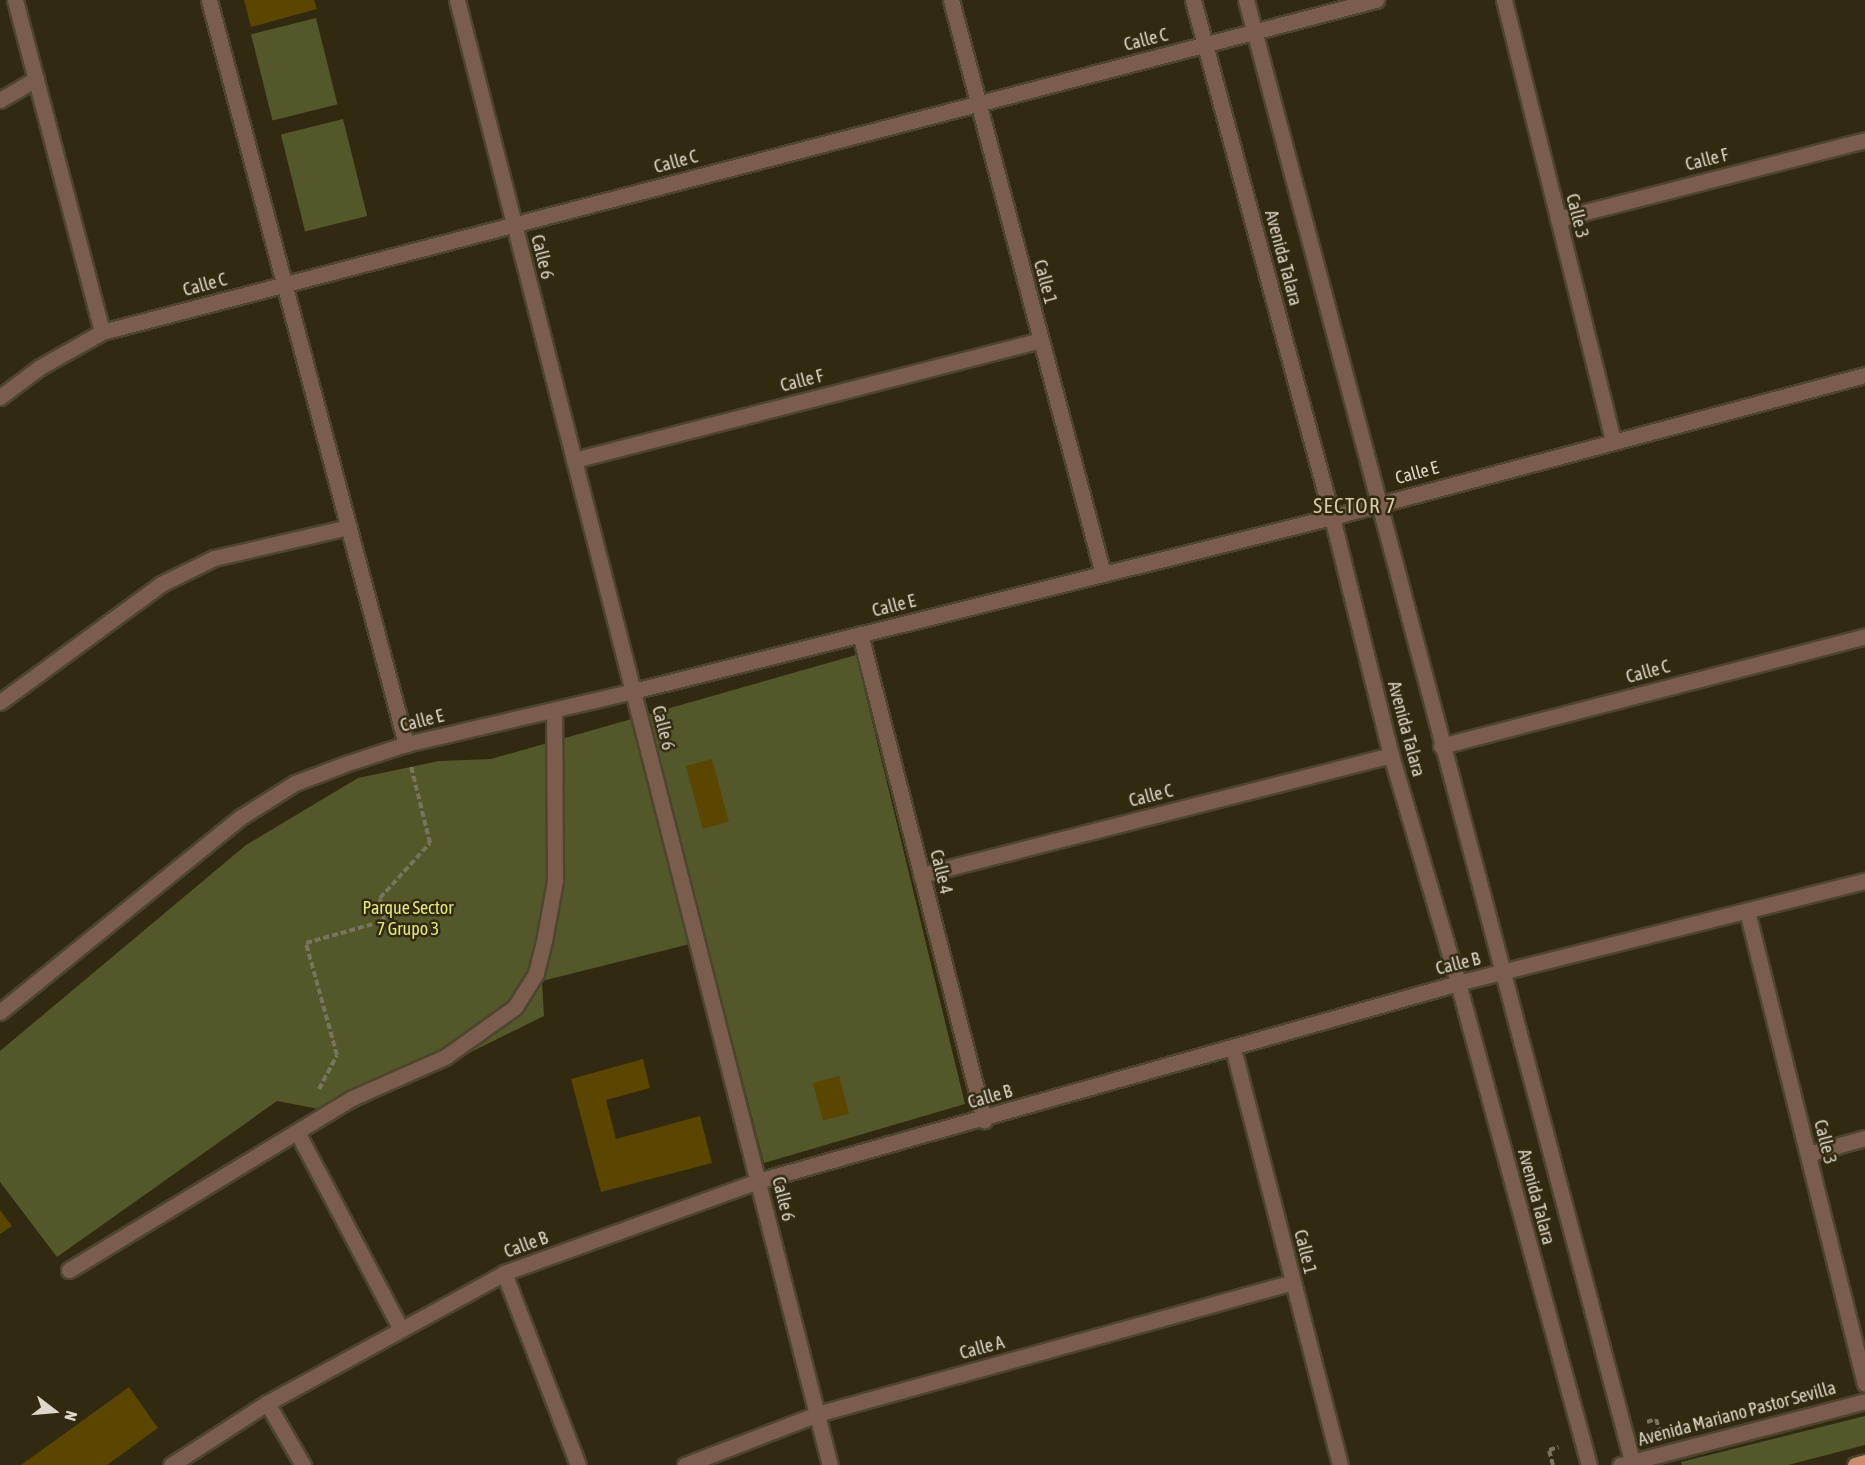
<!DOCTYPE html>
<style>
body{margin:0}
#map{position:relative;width:1865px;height:1465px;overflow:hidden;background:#322911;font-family:"Asap Condensed",sans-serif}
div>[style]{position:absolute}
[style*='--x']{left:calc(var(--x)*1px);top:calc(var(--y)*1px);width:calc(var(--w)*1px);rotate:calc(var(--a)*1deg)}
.green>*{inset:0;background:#535729;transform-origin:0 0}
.building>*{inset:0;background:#5a4600;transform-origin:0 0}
.path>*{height:4px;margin-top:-2px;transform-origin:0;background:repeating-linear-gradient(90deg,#7a735e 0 6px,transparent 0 9px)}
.roads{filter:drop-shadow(2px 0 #4d452e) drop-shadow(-2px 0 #4d452e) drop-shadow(0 2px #4d452e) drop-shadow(0 -2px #4d452e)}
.minor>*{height:15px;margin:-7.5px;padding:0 7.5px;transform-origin:7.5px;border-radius:7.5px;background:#7a5d4c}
.major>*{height:15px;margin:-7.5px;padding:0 7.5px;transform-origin:7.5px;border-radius:7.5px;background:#c98d6a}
span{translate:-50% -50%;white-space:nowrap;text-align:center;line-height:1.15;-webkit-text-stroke:5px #322911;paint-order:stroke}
.street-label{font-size:18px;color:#ddd8c9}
.park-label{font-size:18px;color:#e0ea7d}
.quarter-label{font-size:21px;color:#d5cbad;letter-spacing:1.5px}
.north{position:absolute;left:24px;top:1381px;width:60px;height:60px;-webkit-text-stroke:4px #322911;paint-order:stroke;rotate:106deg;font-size:16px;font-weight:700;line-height:24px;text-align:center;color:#ddd8c9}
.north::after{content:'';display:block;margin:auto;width:21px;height:27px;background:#ddd8c9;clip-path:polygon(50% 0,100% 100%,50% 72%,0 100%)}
</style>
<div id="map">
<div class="green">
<i style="left:316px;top:18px;width:89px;height:67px;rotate:76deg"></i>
<i style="left:343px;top:119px;width:100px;height:64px;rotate:76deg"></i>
<i style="clip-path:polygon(856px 655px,965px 1104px,764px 1163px,706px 940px,542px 981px,544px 1016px,345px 1114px,277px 1101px,57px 1257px,0 1182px,0 1051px,246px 845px,358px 778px,439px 761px,491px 759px)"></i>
<i style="clip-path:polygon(1865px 1416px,1865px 1445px,1788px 1465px,1682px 1465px,1681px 1462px)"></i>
</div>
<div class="building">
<i style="clip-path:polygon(244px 0,314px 0,317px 9px,251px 27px)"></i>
<i style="left:712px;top:759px;width:65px;height:27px;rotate:75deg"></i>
<i style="clip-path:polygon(643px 1059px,650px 1088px,606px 1100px,616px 1139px,700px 1116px,712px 1163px,601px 1192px,571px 1079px)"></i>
<i style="left:839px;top:1076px;width:39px;height:27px;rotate:75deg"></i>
<i style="clip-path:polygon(0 1210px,12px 1226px,0 1234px)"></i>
<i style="clip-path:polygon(129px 1387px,158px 1428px,107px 1465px,21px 1465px)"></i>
</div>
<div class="path">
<i style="--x:319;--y:1089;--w:38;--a:-62"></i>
<i style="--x:337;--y:1055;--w:116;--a:-105.5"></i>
<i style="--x:306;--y:943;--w:81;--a:-15.8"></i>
<i style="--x:384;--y:921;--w:23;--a:-100"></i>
<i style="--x:380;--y:898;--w:74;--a:-47.7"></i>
<i style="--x:430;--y:843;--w:79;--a:-103.9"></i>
<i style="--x:1647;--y:1422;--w:9;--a:-18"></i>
<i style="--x:1656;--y:1419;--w:10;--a:73"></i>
<i style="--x:1553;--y:1465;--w:16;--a:-105"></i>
<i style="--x:1549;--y:1450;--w:10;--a:-17"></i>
</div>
<div class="roads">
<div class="minor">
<i style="--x:15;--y:0;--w:343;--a:75.3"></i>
<i style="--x:209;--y:0;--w:770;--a:75.17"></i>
<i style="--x:457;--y:0;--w:1512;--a:75.72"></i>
<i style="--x:951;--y:0;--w:594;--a:75.17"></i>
<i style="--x:1193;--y:0;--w:535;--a:74.95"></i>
<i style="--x:1332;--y:517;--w:245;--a:76.1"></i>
<i style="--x:1391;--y:755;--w:238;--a:73.6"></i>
<i style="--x:1458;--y:983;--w:499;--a:74.8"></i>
<i style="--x:1246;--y:0;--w:1515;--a:75.2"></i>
<i style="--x:1504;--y:0;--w:454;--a:76.1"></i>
<i style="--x:0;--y:100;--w:42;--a:-30.3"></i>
<i style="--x:1558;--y:219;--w:317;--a:-14.4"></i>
<i style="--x:0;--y:397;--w:50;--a:-36.9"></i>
<i style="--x:40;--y:367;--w:71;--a:-29.4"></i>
<i style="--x:102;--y:332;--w:1317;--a:-14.61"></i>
<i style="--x:574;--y:460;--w:481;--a:-14.4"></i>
<i style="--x:860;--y:634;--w:502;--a:75.69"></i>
<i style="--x:0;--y:702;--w:200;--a:-36.2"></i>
<i style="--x:161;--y:584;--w:59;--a:-26.1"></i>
<i style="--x:214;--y:558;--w:138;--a:-13"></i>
<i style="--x:1441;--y:746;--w:438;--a:-14.5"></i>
<i style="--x:921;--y:875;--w:485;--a:-14.3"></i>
<i style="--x:1747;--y:911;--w:487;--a:76"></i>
<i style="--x:0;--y:1012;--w:310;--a:-39"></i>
<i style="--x:241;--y:817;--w:64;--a:-32.2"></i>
<i style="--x:295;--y:783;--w:53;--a:-20.8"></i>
<i style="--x:345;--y:764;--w:64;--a:-18.2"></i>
<i style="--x:406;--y:744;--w:233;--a:-13.1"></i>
<i style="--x:633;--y:691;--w:720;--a:-13.98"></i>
<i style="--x:1332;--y:517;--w:552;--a:-14.92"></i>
<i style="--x:1233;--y:1048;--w:431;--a:75.6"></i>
<i style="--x:297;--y:1132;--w:221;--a:62.2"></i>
<i style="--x:1808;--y:1154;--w:59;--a:-15.7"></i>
<i style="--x:69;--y:1270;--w:331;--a:-31.3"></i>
<i style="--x:352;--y:1098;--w:102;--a:-23.8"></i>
<i style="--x:445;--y:1057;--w:86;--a:-35.5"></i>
<i style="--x:515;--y:1007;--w:40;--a:-58"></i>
<i style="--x:536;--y:973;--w:33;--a:-76"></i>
<i style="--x:544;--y:941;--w:61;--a:-79.6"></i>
<i style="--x:555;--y:881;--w:171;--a:-90.3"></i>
<i style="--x:504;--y:1273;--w:206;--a:68.9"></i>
<i style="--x:267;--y:1403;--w:72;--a:59.9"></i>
<i style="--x:171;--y:1465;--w:114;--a:-32.9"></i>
<i style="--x:267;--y:1403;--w:270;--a:-28.7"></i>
<i style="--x:504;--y:1273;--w:270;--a:-19.9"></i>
<i style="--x:758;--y:1181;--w:727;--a:-15.79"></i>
<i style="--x:1458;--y:983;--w:420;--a:-14.1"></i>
<i style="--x:685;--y:1465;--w:142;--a:-21.1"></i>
<i style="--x:817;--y:1414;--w:494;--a:-15.5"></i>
<i style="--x:1620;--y:1465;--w:253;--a:-14.6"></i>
</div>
<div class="major">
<i style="--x:1855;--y:1465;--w:10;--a:-17"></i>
</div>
</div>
<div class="street-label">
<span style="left:1146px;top:40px;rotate:-14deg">Calle C</span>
<span style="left:1707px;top:160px;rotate:-14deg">Calle F</span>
<span style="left:676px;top:162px;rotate:-15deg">Calle C</span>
<span style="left:1577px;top:216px;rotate:76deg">Calle 3</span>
<span style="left:542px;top:257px;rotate:76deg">Calle 6</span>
<span style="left:1283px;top:258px;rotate:75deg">Avenida Talara</span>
<span style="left:1045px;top:282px;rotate:75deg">Calle 1</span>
<span style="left:205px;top:285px;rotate:-15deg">Calle C</span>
<span style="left:802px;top:381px;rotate:-14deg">Calle F</span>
<span style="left:1417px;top:473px;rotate:-15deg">Calle E</span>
<span style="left:894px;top:606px;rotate:-14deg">Calle E</span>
<span style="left:1648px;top:672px;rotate:-15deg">Calle C</span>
<span style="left:422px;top:721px;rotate:-14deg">Calle E</span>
<span style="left:663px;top:728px;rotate:76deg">Calle 6</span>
<span style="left:1406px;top:729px;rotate:75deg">Avenida Talara</span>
<span style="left:1151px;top:796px;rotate:-14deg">Calle C</span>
<span style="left:941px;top:872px;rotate:76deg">Calle 4</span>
<span style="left:1458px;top:964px;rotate:-14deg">Calle B</span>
<span style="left:990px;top:1097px;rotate:-16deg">Calle B</span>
<span style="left:1825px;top:1142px;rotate:76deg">Calle 3</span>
<span style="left:1536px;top:1197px;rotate:75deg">Avenida Talara</span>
<span style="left:783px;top:1199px;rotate:76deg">Calle 6</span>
<span style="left:526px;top:1245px;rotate:-20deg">Calle B</span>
<span style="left:1305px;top:1252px;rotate:76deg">Calle 1</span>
<span style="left:982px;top:1348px;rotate:-15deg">Calle A</span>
<span style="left:1737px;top:1414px;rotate:-15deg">Avenida Mariano Pastor Sevilla</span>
</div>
<div class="park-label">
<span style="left:408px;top:919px">Parque Sector<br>7 Grupo 3</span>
</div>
<div class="quarter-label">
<span style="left:1355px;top:505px">SECTOR 7</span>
</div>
<div class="north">N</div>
</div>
